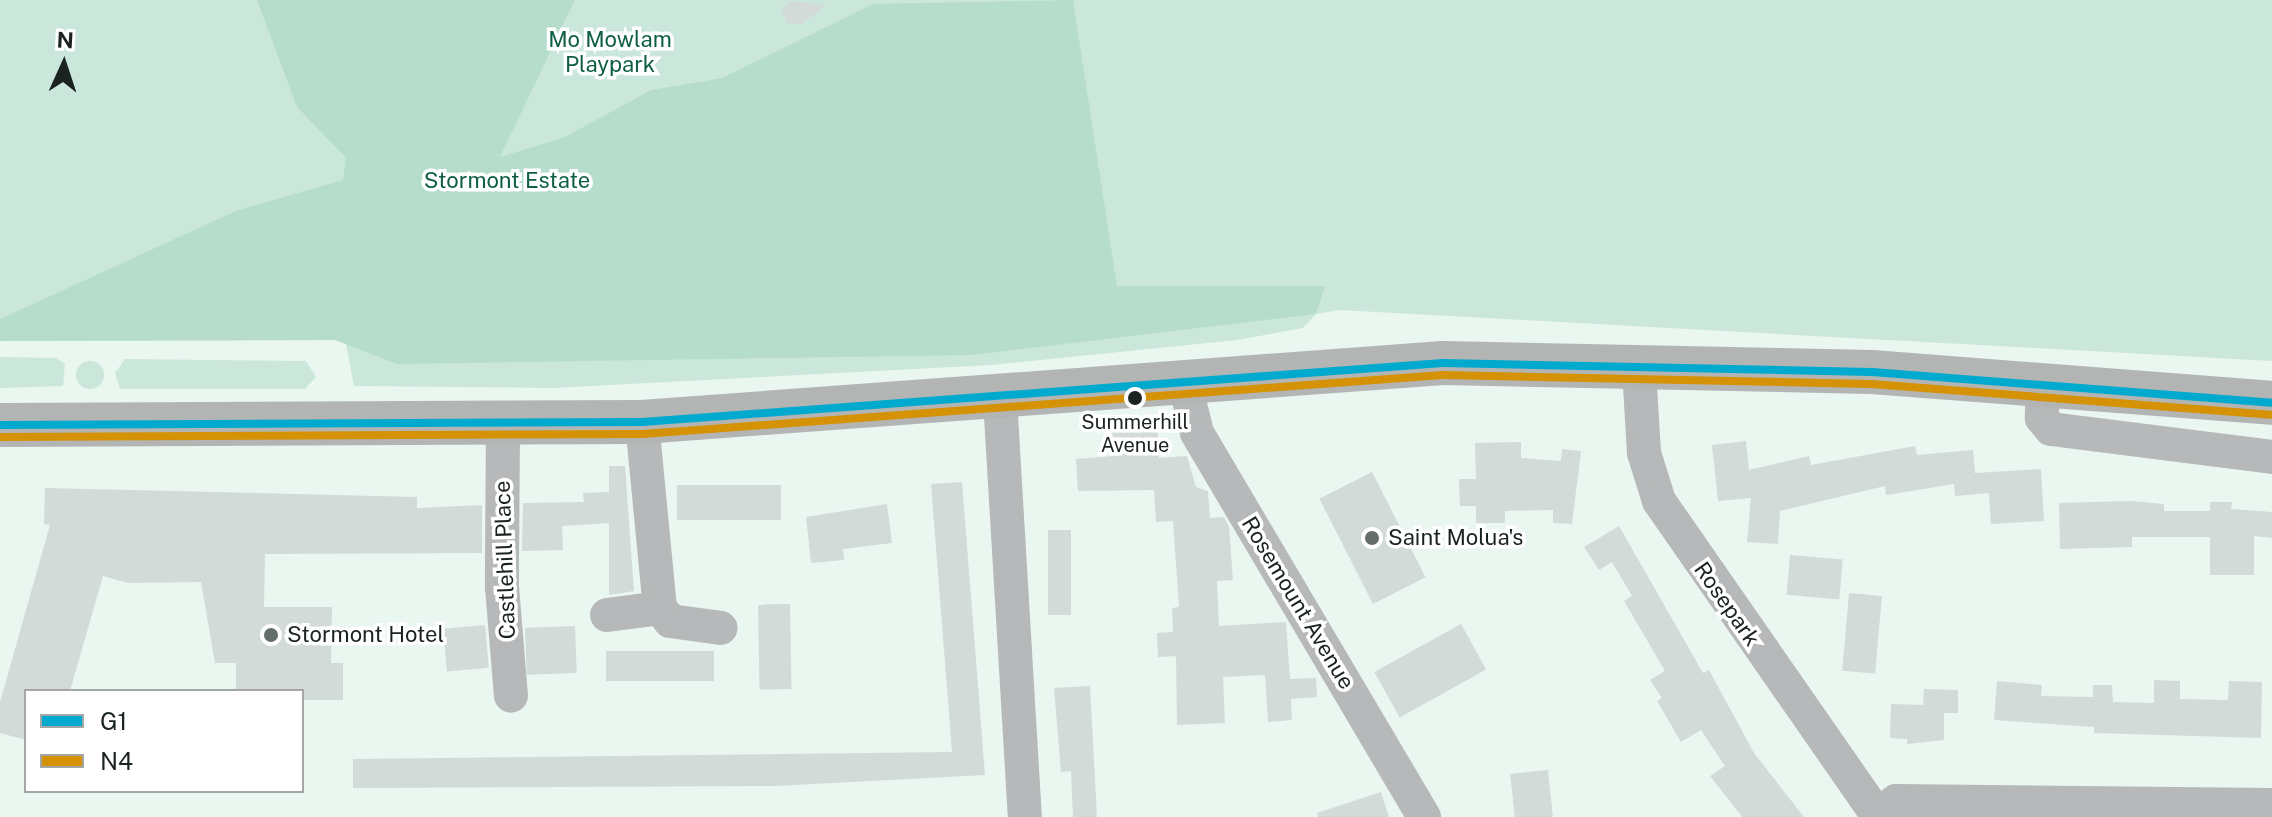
<!DOCTYPE html>
<style>
body{margin:0}
#map{position:relative;width:2272px;height:817px;overflow:hidden;background:#eaf6f0;font-family:"Public Sans",sans-serif}
div>[style]{position:absolute}
[style*='--x']{left:calc(var(--x)*1px);top:calc(var(--y)*1px);width:calc(var(--w)*1px);rotate:calc(var(--a)*1deg)}
.green>*{inset:0;background:#cbe7db}
.round{border-radius:50%}
.forest>*{inset:0;background:#b6ddcc}
.building>*{inset:0;background:#d2dbd7;transform-origin:0 0}
.minor>*{height:34px;margin:-17px;padding:0 17px;transform-origin:17px;border-radius:17px;background:#b6b8b9}
.highway>*{height:44px;margin:-22px;padding:0 22px;transform-origin:22px;border-radius:22px;background:#b2b5b4}
.bus-1>*{height:8px;margin:-4px;padding:0 4px;transform-origin:4px;border-radius:4px;background:#00a9ce}
.bus-2>*{height:8px;margin:-4px;padding:0 4px;transform-origin:4px;border-radius:4px;background:#d69205}
.dots>*{width:22px;height:22px;translate:-50% -50%;box-sizing:border-box;border:4px solid #fff;border-radius:50%}
span{translate:-50% -50%;white-space:nowrap;text-align:center;line-height:1.15;-webkit-text-stroke:7px #fff;paint-order:stroke}
.bus-label{font-size:20px;color:#1b2320}
.park-label{font-size:22px;color:#0e5e45}
.poi-label{font-size:22px;color:#1b2320}
.left{translate:0 -50%;text-align:left}
.street-label{font-size:22px;color:#1b2320}
.legend{position:absolute;left:24px;top:689px;width:280px;height:104px;box-sizing:border-box;background:#fff;border:2px solid #a4a7a6;margin:0;padding:10px 14px;list-style:none;font-size:24px;color:#1b2320}
.legend li{display:flex;align-items:center;gap:16px;height:40px}
.legend b{width:40px;border:2px solid #a4a7a6}
.north{position:absolute;left:24px;top:24px;width:80px;height:80px;-webkit-text-stroke:6px #fff;paint-order:stroke;rotate:3deg;font-size:22px;font-weight:700;line-height:32px;text-align:center;color:#1b2320}
.north::after{content:'';display:block;margin:auto;width:28px;height:36px;background:#1b2320;clip-path:polygon(50% 0,100% 100%,50% 72%,0 100%)}
</style>
<div id="map">
<div class="green">
<i style="clip-path:polygon(0 0,2272px 0,2272px 361px,1340px 310px,1316px 314px,1303px 328px,1237px 340px,991px 365px,552px 388px,354px 386px,346px 344px,335px 340px,0 341px)"></i>
<i style="clip-path:polygon(0 357px,55px 358px,65px 363px,63px 386px,0 388px)"></i>
<i style="clip-path:polygon(125px 359px,306px 361px,316px 377px,305px 389px,120px 389px,115px 373px)"></i>
<i class="round" style="left:76px;top:361px;width:28px;height:28px"></i>
</div>
<div class="forest">
<i style="clip-path:polygon(257px 0,575px 0,500px 157px,563px 138px,651px 90px,722px 78px,873px 4px,1073px 0,1117px 286px,1325px 286px,1316px 314px,971px 355px,397px 364px,335px 340px,0 341px,0 319px,238px 210px,343px 180px,346px 158px,297px 107px)"></i>
</div>
<div class="building">
<i style="clip-path:polygon(791px 1px,826px 5px,802px 24px,788px 24px,781px 9px)"></i>
<i style="clip-path:polygon(1157px 419px,1159px 458px,1187px 456px,1196px 487px,1208px 491px,1210px 518px,1224px 517px,1229px 527px,1233px 580px,1217px 581px,1219px 626px,1286px 622px,1290px 679px,1316px 678px,1317px 697px,1291px 699px,1292px 720px,1268px 722px,1265px 675px,1223px 677px,1225px 723px,1177px 725px,1176px 656px,1158px 657px,1157px 633px,1173px 632px,1172px 608px,1179px 607px,1173px 521px,1156px 522px,1154px 490px,1078px 491px,1076px 459px,1113px 456px,1112px 422px)"></i>
<i style="clip-path:polygon(1746px 441px,1749px 470px,1809px 456px,1811px 465px,1915px 446px,1917px 455px,1973px 450px,1975px 473px,2041px 469px,2044px 521px,1991px 524px,1989px 493px,1955px 496px,1954px 484px,1886px 495px,1885px 486px,1780px 511px,1778px 544px,1747px 542px,1751px 498px,1718px 501px,1712px 445px)"></i>
<i style="clip-path:polygon(1521px 442px,1521px 458px,1561px 461px,1562px 449px,1581px 451px,1572px 524px,1553px 523px,1553px 510px,1505px 511px,1505px 523px,1476px 523px,1476px 506px,1460px 506px,1459px 479px,1476px 479px,1475px 443px)"></i>
<i style="clip-path:polygon(609px 466px,625px 466px,634px 591px,609px 595px,609px 523px,562px 526px,563px 550px,522px 551px,523px 503px,584px 502px,583px 493px,609px 492px)"></i>
<i style="left:1372px;top:472px;width:118px;height:59px;rotate:63deg"></i>
<i style="clip-path:polygon(962px 482px,985px 775px,775px 786px,353px 788px,353px 759px,952px 752px,931px 484px)"></i>
<i style="left:781px;top:485px;width:35px;height:104px;rotate:90deg"></i>
<i style="clip-path:polygon(45px 488px,417px 497px,417px 508px,482px 505px,482px 553px,265px 554px,264px 607px,332px 607px,331px 663px,343px 663px,343px 700px,302px 700px,302px 691px,236px 691px,236px 663px,215px 663px,201px 582px,128px 583px,103px 576px,70px 691px,26px 691px,26px 740px,0 733px,0 702px,50px 525px,44px 524px)"></i>
<i style="clip-path:polygon(2131px 501px,2164px 504px,2164px 511px,2210px 511px,2210px 502px,2232px 502px,2231px 509px,2272px 512px,2272px 538px,2254px 536px,2254px 575px,2210px 575px,2210px 537px,2132px 537px,2132px 547px,2060px 549px,2059px 503px)"></i>
<i style="clip-path:polygon(887px 504px,892px 543px,843px 549px,844px 560px,811px 563px,806px 517px)"></i>
<i style="clip-path:polygon(1619px 526px,1703px 673px,1709px 670px,1754px 753px,1804px 817px,1742px 817px,1710px 776px,1725px 766px,1701px 730px,1681px 742px,1657px 701px,1662px 698px,1650px 680px,1665px 671px,1624px 601px,1632px 596px,1612px 562px,1599px 570px,1584px 547px)"></i>
<i style="left:1048px;top:530px;width:23px;height:85px"></i>
<i style="left:1790px;top:555px;width:53px;height:40px;rotate:5deg"></i>
<i style="left:1849px;top:593px;width:33px;height:78px;rotate:5deg"></i>
<i style="left:790px;top:604px;width:85px;height:32px;rotate:89deg"></i>
<i style="left:1461px;top:624px;width:52px;height:99px;rotate:61deg"></i>
<i style="left:485px;top:625px;width:43px;height:42px;rotate:85deg"></i>
<i style="left:575px;top:626px;width:47px;height:50px;rotate:88deg"></i>
<i style="left:714px;top:651px;width:30px;height:108px;rotate:90deg"></i>
<i style="clip-path:polygon(2154px 680px,2180px 681px,2180px 699px,2228px 700px,2229px 681px,2262px 682px,2261px 738px,2094px 733px,2094px 727px,1994px 720px,1997px 681px,2042px 685px,2041px 696px,2093px 697px,2093px 685px,2112px 685px,2113px 702px,2154px 703px)"></i>
<i style="clip-path:polygon(1090px 686px,1097px 817px,1073px 817px,1071px 771px,1061px 772px,1054px 688px)"></i>
<i style="clip-path:polygon(1924px 689px,1958px 690px,1958px 713px,1944px 713px,1944px 740px,1907px 744px,1907px 739px,1890px 738px,1891px 704px,1923px 705px)"></i>
<i style="left:1548px;top:770px;width:47px;height:38px;rotate:84deg"></i>
<i style="clip-path:polygon(1381px 792px,1389px 817px,1318px 817px,1317px 813px)"></i>
</div>
<div class="minor">
<i style="--x:1639;--y:369;--w:84;--a:86.6"></i>
<i style="--x:1644;--y:453;--w:50;--a:72.6"></i>
<i style="--x:1659;--y:501;--w:385;--a:55.2"></i>
<i style="--x:2043;--y:382;--w:36;--a:92"></i>
<i style="--x:2042;--y:418;--w:14;--a:51"></i>
<i style="--x:2051;--y:429;--w:223;--a:7.2"></i>
<i style="--x:1185;--y:384;--w:50;--a:76.2"></i>
<i style="--x:1197;--y:433;--w:446;--a:59.4"></i>
<i style="--x:1000;--y:399;--w:419;--a:86.6"></i>
<i style="--x:642;--y:422;--w:187;--a:84.5"></i>
<i style="--x:660;--y:608;--w:16;--a:52"></i>
<i style="--x:670;--y:621;--w:51;--a:7.8"></i>
<i style="--x:503;--y:425;--w:162;--a:90.4"></i>
<i style="--x:502;--y:587;--w:109;--a:85.3"></i>
<i style="--x:607;--y:615;--w:53;--a:-7.5"></i>
<i style="--x:1877;--y:815;--w:24;--a:-36"></i>
<i style="--x:1896;--y:801;--w:376;--a:0.6"></i>
</div>
<div class="highway">
<i style="--x:0;--y:425;--w:642;--a:-0.27"></i>
<i style="--x:642;--y:422;--w:803;--a:-4.21"></i>
<i style="--x:1443;--y:363;--w:429;--a:1.2"></i>
<i style="--x:1872;--y:372;--w:401;--a:4.4"></i>
</div>
<div class="bus-1">
<i style="--x:0;--y:425;--w:642;--a:-0.27"></i>
<i style="--x:642;--y:422;--w:803;--a:-4.21"></i>
<i style="--x:1443;--y:363;--w:429;--a:1.2"></i>
<i style="--x:1872;--y:372;--w:401;--a:4.4"></i>
</div>
<div class="bus-2">
<i style="--x:0;--y:437;--w:643;--a:-0.27"></i>
<i style="--x:643;--y:434;--w:802;--a:-4.22"></i>
<i style="--x:1443;--y:375;--w:428;--a:1.2"></i>
<i style="--x:1871;--y:384;--w:401;--a:4.4"></i>
</div>
<div class="dots">
<i style="left:1135px;top:398px;background:#1b2320"></i>
<i style="left:1372px;top:538px;background:#636d69"></i>
<i style="left:271px;top:635px;background:#636d69"></i>
</div>
<div class="bus-label">
<span style="left:1135px;top:434px">Summerhill<br>Avenue</span>
</div>
<div class="park-label">
<span style="left:610px;top:52px">Mo Mowlam<br>Playpark</span>
<span style="left:507px;top:181px">Stormont Estate</span>
</div>
<div class="poi-label">
<span class="left" style="left:1388px;top:538px">Saint Molua's</span>
<span class="left" style="left:287px;top:635px">Stormont Hotel</span>
</div>
<div class="street-label">
<span style="left:505px;top:560px;rotate:-92deg">Castlehill Place</span>
<span style="left:1298px;top:603px;rotate:59deg">Rosemount Avenue</span>
<span style="left:1727px;top:604px;rotate:55deg">Rosepark</span>
</div>
<ul class="legend">
<li><b style="height:10px;background:#00a9ce"></b>G1</li>
<li><b style="height:10px;background:#d69205"></b>N4</li>
</ul>
<div class="north">N</div>
</div>
